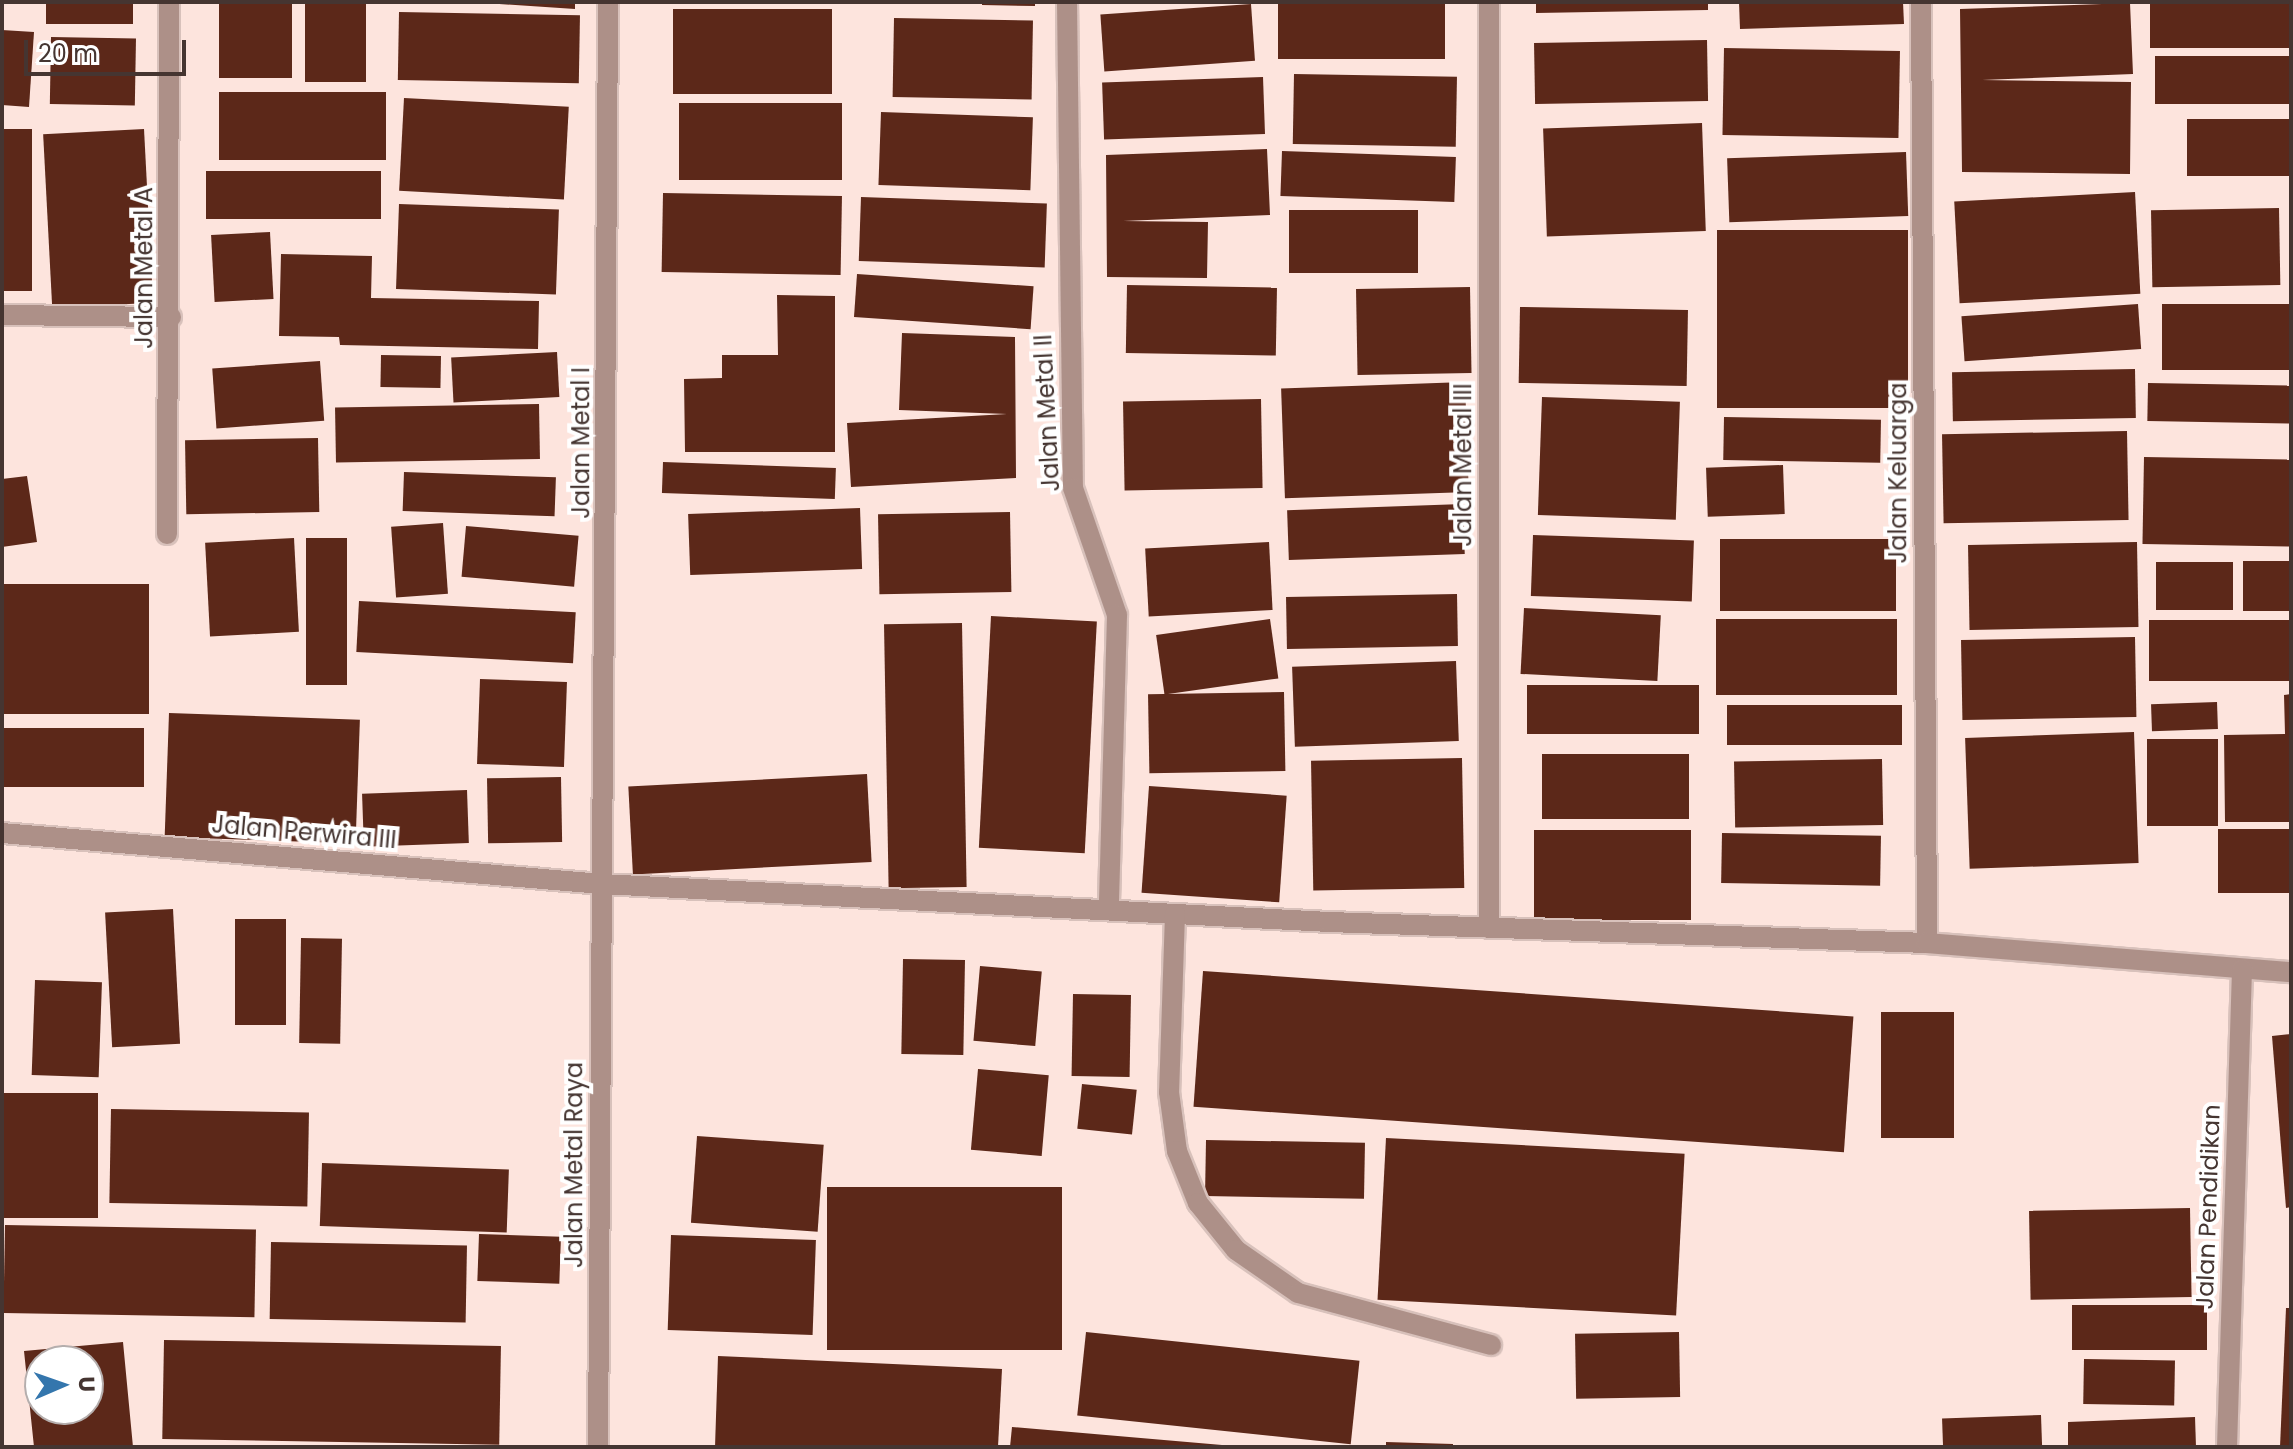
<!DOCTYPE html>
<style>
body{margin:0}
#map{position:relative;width:2293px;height:1449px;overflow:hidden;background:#fde4dd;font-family:Poppins,sans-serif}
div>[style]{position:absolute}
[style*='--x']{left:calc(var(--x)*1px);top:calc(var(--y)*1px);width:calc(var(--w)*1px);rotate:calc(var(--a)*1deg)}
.building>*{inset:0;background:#5c2819;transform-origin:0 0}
.roads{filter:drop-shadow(2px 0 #d8c1bb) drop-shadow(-2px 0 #d8c1bb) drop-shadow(0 2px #d8c1bb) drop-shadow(0 -2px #d8c1bb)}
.minor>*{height:20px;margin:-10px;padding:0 10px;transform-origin:10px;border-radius:10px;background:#ad9088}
span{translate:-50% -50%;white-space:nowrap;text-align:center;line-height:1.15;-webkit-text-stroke:8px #fff;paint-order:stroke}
.street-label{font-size:24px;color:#453531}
.frame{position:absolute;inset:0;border:4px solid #453531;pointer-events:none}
.north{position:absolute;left:24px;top:1345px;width:80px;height:80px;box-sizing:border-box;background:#fff;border:2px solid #b5aead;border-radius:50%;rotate:88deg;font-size:22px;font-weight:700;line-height:32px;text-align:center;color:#453531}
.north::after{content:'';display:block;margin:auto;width:28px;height:36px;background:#3476ad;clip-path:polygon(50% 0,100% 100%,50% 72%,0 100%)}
.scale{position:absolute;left:24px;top:40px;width:162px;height:36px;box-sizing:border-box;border:4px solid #453531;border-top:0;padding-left:10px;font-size:24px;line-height:28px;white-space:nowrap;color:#453531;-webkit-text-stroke:6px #fff;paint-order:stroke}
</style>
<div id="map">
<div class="building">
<i style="left:46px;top:2px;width:87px;height:22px"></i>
<i style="left:219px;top:2px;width:73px;height:76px"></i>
<i style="left:305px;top:2px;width:61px;height:80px"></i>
<i style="clip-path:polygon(470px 2px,575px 2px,575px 9px)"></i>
<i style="clip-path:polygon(982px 2px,1035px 2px,1035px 6px,982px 5px)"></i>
<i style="left:1278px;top:2px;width:167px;height:57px"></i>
<i style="clip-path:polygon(1536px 2px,1708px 2px,1708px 10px,1536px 13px)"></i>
<i style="clip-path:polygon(1739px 2px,1903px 2px,1904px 24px,1740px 29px)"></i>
<i style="left:2150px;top:2px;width:141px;height:46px"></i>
<i style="clip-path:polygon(2130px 3px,2133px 74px,1982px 80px,2131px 82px,2130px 174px,1962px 172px,1960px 9px)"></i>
<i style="left:1251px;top:4px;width:57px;height:151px;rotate:86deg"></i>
<i style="left:673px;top:9px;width:159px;height:85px"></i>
<i style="left:399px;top:12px;width:181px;height:68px;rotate:1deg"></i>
<i style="left:894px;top:18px;width:139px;height:79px;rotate:1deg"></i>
<i style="clip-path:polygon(2px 30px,34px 32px,29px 107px,2px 105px)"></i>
<i style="left:51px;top:37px;width:85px;height:67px;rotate:1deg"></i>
<i style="left:1707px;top:40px;width:61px;height:173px;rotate:89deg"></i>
<i style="left:1724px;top:48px;width:176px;height:87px;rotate:1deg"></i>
<i style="left:2155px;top:56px;width:136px;height:48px"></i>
<i style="left:1294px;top:74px;width:163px;height:70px;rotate:1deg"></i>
<i style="left:1263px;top:77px;width:57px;height:161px;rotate:88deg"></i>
<i style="left:219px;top:92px;width:167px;height:68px"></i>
<i style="left:404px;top:98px;width:165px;height:93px;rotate:3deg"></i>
<i style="left:679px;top:103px;width:163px;height:77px"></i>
<i style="left:881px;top:112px;width:152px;height:73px;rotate:2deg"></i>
<i style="left:2187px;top:119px;width:104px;height:57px"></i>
<i style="left:1702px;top:123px;width:108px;height:159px;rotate:88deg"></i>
<i style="left:2px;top:129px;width:30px;height:162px"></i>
<i style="left:144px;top:129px;width:174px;height:101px;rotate:87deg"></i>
<i style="clip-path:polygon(1267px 149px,1270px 215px,1123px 221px,1208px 222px,1207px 278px,1107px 277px,1106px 155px)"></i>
<i style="left:1282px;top:151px;width:174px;height:45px;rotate:2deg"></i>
<i style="left:1906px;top:152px;width:64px;height:179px;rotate:88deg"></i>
<i style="left:206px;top:171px;width:175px;height:48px"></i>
<i style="left:2135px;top:192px;width:102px;height:181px;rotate:87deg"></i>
<i style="left:663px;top:193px;width:179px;height:79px;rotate:1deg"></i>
<i style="left:861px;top:197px;width:186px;height:64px;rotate:2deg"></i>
<i style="left:399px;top:204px;width:160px;height:85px;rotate:2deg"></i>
<i style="left:2279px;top:208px;width:77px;height:128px;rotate:89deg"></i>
<i style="left:1289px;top:210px;width:129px;height:63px"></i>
<i style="left:1717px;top:230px;width:191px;height:178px"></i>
<i style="left:270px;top:232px;width:67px;height:59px;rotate:87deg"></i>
<i style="clip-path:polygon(281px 254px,372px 256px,371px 298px,539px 301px,538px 349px,340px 345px,339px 337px,279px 336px)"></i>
<i style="left:857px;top:274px;width:177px;height:43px;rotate:4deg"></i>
<i style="left:1127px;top:285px;width:150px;height:68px;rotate:1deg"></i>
<i style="left:1470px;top:287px;width:86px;height:114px;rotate:89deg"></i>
<i style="clip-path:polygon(777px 295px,835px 296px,835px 452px,685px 452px,684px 379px,722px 378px,722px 355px,778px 355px)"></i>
<i style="left:2138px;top:304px;width:45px;height:177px;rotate:86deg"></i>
<i style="left:2291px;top:304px;width:66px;height:129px;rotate:90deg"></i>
<i style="left:1520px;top:307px;width:168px;height:76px;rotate:1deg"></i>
<i style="clip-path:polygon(902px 333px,1015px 337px,1016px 478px,851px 487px,847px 423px,1007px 414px,899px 410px)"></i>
<i style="left:557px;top:352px;width:45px;height:106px;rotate:87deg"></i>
<i style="left:381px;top:355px;width:60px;height:32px;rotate:1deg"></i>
<i style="left:320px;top:361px;width:60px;height:108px;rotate:86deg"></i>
<i style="left:2135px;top:369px;width:49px;height:183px;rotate:89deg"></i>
<i style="left:1465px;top:382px;width:110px;height:184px;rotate:88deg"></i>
<i style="left:2148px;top:383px;width:143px;height:38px;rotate:1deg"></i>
<i style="left:1542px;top:397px;width:138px;height:118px;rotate:2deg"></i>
<i style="left:1261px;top:399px;width:89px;height:138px;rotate:89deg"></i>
<i style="left:539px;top:404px;width:55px;height:204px;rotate:89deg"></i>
<i style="left:1724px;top:417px;width:157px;height:43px;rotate:1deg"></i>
<i style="left:2127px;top:431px;width:89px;height:185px;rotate:89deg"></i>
<i style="left:318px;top:438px;width:74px;height:133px;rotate:89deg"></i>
<i style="left:2144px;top:457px;width:147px;height:87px;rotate:1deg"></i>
<i style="left:663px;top:462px;width:173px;height:31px;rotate:2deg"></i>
<i style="left:1783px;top:465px;width:49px;height:77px;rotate:88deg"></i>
<i style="left:404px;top:472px;width:152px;height:39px;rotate:2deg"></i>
<i style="clip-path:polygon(27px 476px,37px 542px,2px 547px,2px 479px)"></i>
<i style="left:1463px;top:504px;width:50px;height:176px;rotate:88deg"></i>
<i style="left:860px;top:508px;width:61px;height:172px;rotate:88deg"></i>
<i style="left:1010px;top:512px;width:80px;height:132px;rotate:89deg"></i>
<i style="left:443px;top:523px;width:71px;height:52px;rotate:86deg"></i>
<i style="left:466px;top:526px;width:113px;height:51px;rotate:5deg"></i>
<i style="left:1533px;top:535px;width:161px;height:61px;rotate:2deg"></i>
<i style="left:294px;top:538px;width:94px;height:89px;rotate:87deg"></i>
<i style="left:306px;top:538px;width:41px;height:147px"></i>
<i style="left:1720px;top:539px;width:176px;height:72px"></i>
<i style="left:1269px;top:542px;width:68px;height:124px;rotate:87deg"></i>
<i style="left:2137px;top:542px;width:85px;height:169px;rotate:89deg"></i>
<i style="left:2291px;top:561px;width:50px;height:48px;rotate:90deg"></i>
<i style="left:2156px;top:562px;width:77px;height:48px"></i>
<i style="left:2px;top:584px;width:147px;height:130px"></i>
<i style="left:1457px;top:594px;width:52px;height:171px;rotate:89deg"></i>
<i style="left:359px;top:601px;width:217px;height:51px;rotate:3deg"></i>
<i style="left:1524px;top:608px;width:137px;height:66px;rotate:3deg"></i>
<i style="left:991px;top:616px;width:106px;height:232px;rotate:3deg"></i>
<i style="left:1270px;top:619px;width:60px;height:115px;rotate:82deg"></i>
<i style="left:1716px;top:619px;width:181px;height:76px"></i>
<i style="left:2291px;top:620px;width:61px;height:142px;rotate:90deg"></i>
<i style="left:962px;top:623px;width:264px;height:78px;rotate:89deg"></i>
<i style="left:2135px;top:637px;width:80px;height:174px;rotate:89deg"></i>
<i style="left:1456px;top:661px;width:80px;height:164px;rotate:88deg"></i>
<i style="left:480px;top:679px;width:87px;height:85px;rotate:2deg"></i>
<i style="left:1699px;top:685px;width:49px;height:172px;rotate:90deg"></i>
<i style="left:1284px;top:692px;width:79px;height:136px;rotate:89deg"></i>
<i style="clip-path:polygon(2291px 694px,2291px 822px,2225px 822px,2224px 735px,2285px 734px,2284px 695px)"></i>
<i style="left:2217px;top:702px;width:27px;height:66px;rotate:88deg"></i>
<i style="left:1727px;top:705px;width:175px;height:40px"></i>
<i style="left:169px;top:713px;width:191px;height:124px;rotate:2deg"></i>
<i style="left:2px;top:728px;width:142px;height:59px"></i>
<i style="left:2134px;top:732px;width:131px;height:169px;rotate:88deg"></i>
<i style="left:2147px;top:739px;width:71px;height:87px"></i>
<i style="left:1542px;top:754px;width:147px;height:65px"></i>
<i style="left:1462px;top:758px;width:130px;height:151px;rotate:89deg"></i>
<i style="left:1882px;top:759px;width:66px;height:148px;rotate:89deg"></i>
<i style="left:867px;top:774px;width:88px;height:239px;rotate:87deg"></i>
<i style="left:561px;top:777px;width:65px;height:74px;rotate:89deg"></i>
<i style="left:1149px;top:786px;width:138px;height:107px;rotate:4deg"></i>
<i style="left:467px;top:790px;width:53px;height:105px;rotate:88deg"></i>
<i style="left:2291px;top:829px;width:64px;height:73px;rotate:90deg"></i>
<i style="left:1534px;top:830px;width:157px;height:90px"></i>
<i style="left:1722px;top:833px;width:159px;height:50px;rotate:1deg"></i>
<i style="left:173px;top:909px;width:135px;height:68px;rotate:87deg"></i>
<i style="left:235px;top:919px;width:51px;height:106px"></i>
<i style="left:301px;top:938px;width:41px;height:105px;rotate:1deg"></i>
<i style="left:903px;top:959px;width:62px;height:95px;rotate:1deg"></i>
<i style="left:980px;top:966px;width:62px;height:75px;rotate:5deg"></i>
<i style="left:1203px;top:971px;width:652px;height:136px;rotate:4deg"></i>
<i style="left:35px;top:980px;width:67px;height:95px;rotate:2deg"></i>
<i style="left:1073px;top:994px;width:58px;height:82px;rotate:1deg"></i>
<i style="left:1954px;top:1012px;width:126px;height:73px;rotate:90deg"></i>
<i style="clip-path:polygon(2291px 1034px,2291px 1207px,2286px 1208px,2272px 1036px)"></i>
<i style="left:978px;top:1069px;width:71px;height:81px;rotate:5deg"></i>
<i style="left:1082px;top:1084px;width:55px;height:45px;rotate:6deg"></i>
<i style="left:2px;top:1093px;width:96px;height:125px"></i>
<i style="left:111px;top:1109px;width:198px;height:94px;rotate:1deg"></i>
<i style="left:697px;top:1136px;width:127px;height:87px;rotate:4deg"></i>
<i style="left:1386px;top:1138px;width:299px;height:162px;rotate:3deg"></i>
<i style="left:1206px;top:1140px;width:159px;height:56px;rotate:1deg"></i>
<i style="left:322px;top:1163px;width:187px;height:63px;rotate:2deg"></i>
<i style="left:827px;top:1187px;width:235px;height:163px"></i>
<i style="left:2190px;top:1208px;width:89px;height:161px;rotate:89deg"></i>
<i style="left:5px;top:1225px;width:251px;height:88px;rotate:1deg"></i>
<i style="left:479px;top:1234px;width:82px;height:47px;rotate:2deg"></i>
<i style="left:671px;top:1235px;width:145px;height:95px;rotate:2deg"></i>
<i style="left:271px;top:1242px;width:196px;height:77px;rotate:1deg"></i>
<i style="left:2072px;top:1305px;width:135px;height:45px"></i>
<i style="clip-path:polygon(2286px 1308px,2291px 1308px,2291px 1447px,2280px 1447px)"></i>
<i style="left:1086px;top:1332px;width:275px;height:84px;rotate:6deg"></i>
<i style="left:1679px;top:1332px;width:65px;height:104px;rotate:89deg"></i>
<i style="left:164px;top:1340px;width:337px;height:99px;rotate:1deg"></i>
<i style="clip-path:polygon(evenodd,123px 1342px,133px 1447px,34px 1447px,24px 1351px,123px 1342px,40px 1361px,88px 1361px,88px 1409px,40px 1409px,40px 1361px)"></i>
<i style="clip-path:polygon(718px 1356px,1002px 1369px,998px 1447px,715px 1447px)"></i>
<i style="left:2084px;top:1359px;width:91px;height:45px;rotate:1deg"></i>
<i style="left:2041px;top:1415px;width:32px;height:99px;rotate:88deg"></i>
<i style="clip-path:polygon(2195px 1417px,2196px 1447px,2068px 1447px,2068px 1422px)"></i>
<i style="clip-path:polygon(1012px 1427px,1222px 1445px,1222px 1447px,1010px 1447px)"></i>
<i style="clip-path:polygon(1386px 1442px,1453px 1444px,1453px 1447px,1386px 1447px)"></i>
</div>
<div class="roads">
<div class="minor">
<i style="--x:1067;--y:2;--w:486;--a:89.3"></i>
<i style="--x:1073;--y:488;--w:134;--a:70.9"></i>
<i style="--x:1117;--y:615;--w:295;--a:91.6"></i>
<i style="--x:1489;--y:2;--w:926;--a:90"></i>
<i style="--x:1921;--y:2;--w:941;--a:89.63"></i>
<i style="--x:2;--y:315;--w:169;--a:0.7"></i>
<i style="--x:167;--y:534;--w:532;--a:-89.78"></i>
<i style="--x:2;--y:833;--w:602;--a:4.86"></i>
<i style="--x:602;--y:884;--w:728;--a:2.99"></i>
<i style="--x:1329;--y:922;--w:598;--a:2.01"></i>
<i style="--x:1927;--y:943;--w:365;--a:4.6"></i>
<i style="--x:1175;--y:914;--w:178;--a:91.9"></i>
<i style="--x:1169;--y:1092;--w:60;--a:82.3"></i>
<i style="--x:1177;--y:1151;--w:56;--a:68"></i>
<i style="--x:1198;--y:1203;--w:60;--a:51"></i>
<i style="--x:1236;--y:1250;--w:75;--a:34.7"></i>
<i style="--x:1298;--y:1293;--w:200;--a:15.1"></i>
<i style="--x:598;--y:1447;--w:1445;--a:-89.6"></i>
<i style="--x:2227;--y:1447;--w:478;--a:-88.2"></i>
</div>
</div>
<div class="street-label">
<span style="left:144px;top:268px;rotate:-90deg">Jalan Metal A</span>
<span style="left:1047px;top:413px;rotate:-93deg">Jalan Metal II</span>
<span style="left:581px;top:443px;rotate:-90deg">Jalan Metal I</span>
<span style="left:1463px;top:465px;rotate:-90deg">Jalan Metal III</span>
<span style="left:1898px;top:473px;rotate:-90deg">Jalan Keluarga</span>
<span style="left:304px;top:832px;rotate:5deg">Jalan Perwira III</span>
<span style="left:574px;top:1165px;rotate:-90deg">Jalan Metal Raya</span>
<span style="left:2208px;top:1207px;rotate:-88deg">Jalan Pendidikan</span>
</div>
<div class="frame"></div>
<div class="north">U</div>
<div class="scale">20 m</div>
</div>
